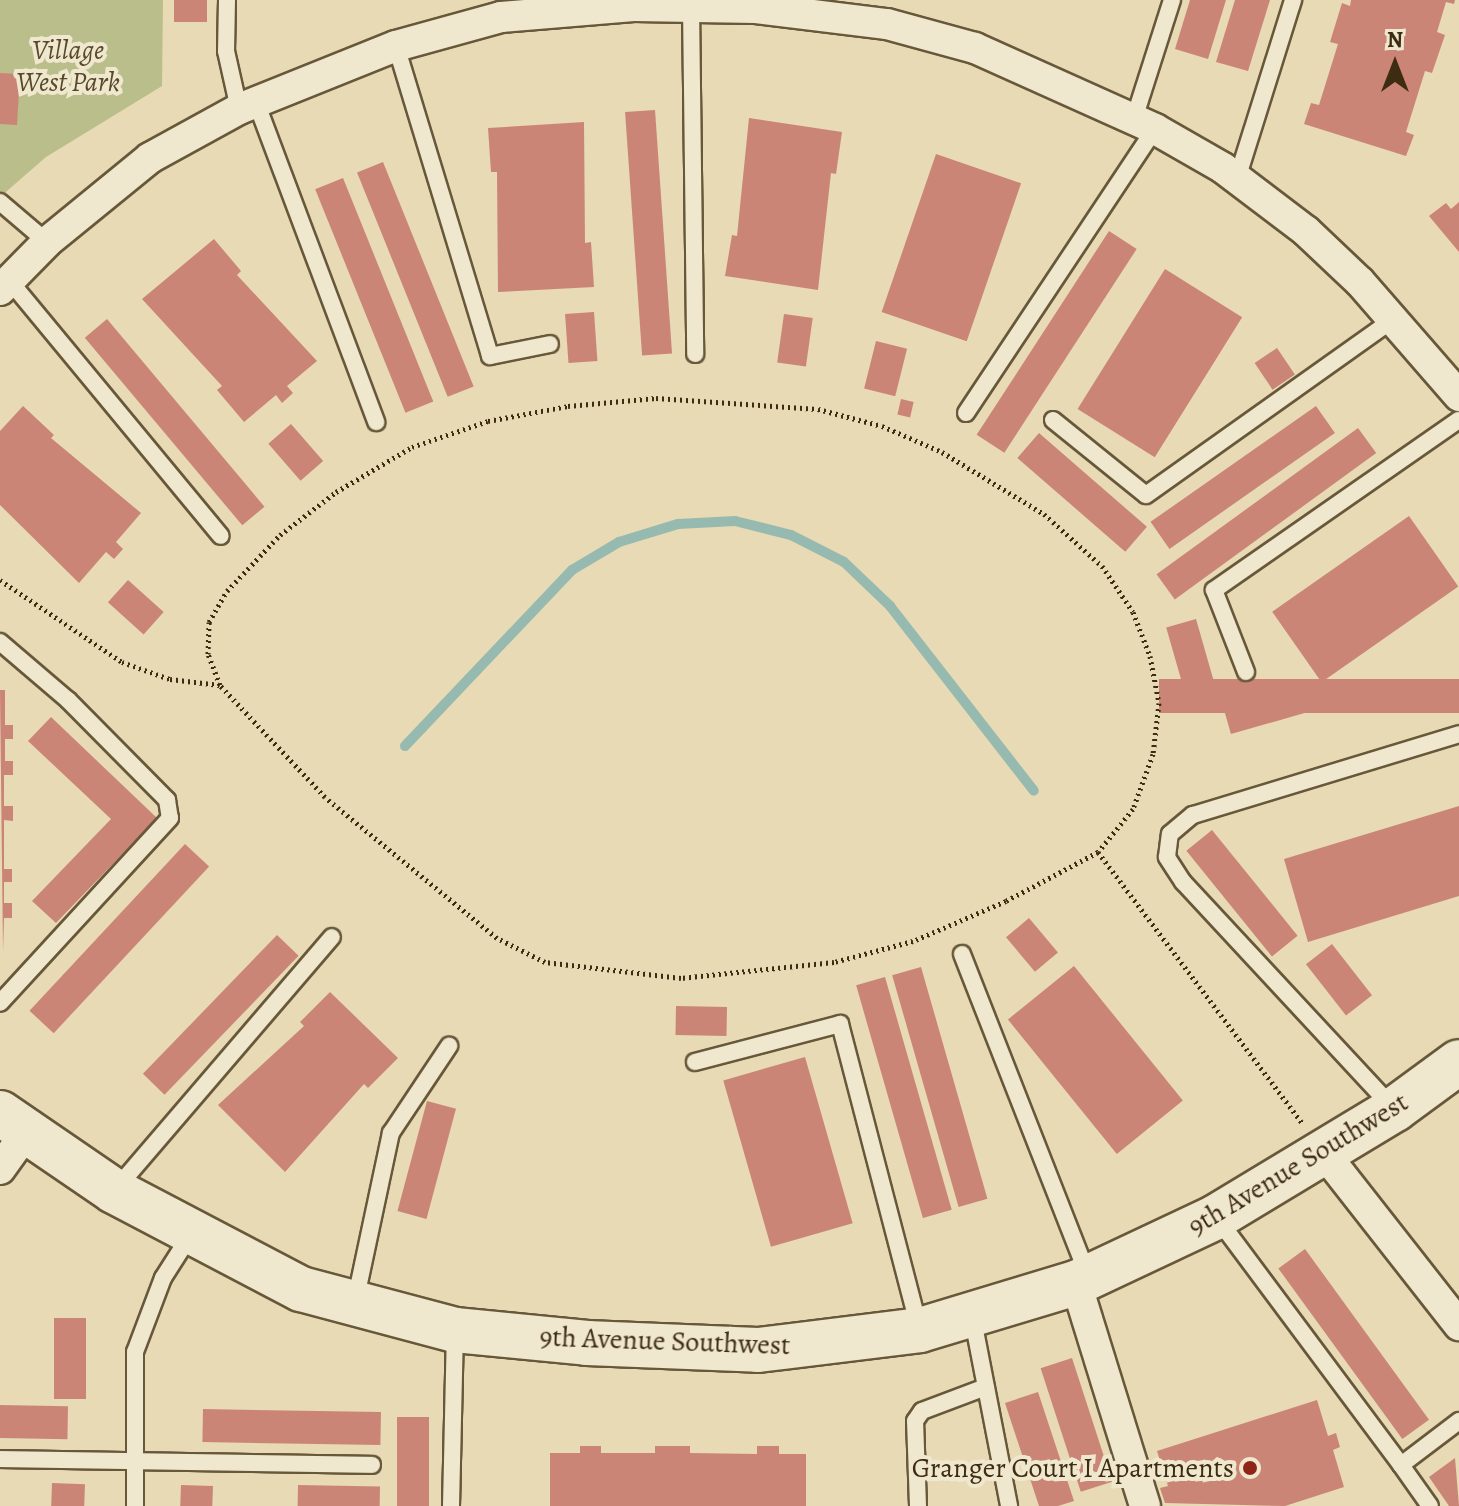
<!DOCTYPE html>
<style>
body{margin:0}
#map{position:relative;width:1459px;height:1506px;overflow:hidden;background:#e7dab4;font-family:Alegreya,serif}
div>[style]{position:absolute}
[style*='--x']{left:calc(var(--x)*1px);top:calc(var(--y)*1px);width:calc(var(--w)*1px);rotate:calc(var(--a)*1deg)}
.green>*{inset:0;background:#babe8a}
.stream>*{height:10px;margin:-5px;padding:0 5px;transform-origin:5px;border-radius:5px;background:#97bab0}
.building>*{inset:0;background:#cb8576;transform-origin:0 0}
.path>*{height:5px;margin-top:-2.5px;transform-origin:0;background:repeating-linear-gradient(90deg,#3e2c12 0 2px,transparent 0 6px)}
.roads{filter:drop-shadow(2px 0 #68583a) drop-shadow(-2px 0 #68583a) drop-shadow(0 2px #68583a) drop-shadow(0 -2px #68583a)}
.lane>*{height:16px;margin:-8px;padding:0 8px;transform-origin:8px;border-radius:8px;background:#efe7ce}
.street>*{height:30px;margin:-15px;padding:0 15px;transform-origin:15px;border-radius:15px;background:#efe7ce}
.secondary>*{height:44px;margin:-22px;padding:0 22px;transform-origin:22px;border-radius:22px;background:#efe7ce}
.dots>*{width:22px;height:22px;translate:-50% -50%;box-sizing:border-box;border:4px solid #efe7ce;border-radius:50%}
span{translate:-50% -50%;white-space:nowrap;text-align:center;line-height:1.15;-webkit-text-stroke:8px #efe7ce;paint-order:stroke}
.park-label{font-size:28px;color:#57492a;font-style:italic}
.street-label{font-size:28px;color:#3e2c12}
.poi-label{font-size:28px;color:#3e2c12}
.right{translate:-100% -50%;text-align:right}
.north{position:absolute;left:1355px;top:24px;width:80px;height:80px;-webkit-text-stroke:6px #efe7ce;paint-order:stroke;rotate:0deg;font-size:22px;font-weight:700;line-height:32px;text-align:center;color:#3e2c12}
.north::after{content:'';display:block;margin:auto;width:28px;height:36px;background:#3e2c12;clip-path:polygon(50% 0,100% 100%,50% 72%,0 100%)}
</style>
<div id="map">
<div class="green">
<i style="clip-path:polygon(0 0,163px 0,162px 86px,46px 157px,0 197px)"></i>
</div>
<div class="stream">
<i style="--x:405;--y:746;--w:243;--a:-46.5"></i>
<i style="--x:572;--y:570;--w:55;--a:-30.8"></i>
<i style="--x:619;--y:542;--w:62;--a:-17"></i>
<i style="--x:678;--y:524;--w:57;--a:-3"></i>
<i style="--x:735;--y:521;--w:58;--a:14"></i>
<i style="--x:791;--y:535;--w:59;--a:27"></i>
<i style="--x:844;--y:562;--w:64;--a:43.7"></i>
<i style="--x:890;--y:606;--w:234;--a:52.1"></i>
</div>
<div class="building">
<i style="left:174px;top:0;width:33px;height:22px"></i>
<i style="clip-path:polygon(1190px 0,1226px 0,1208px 59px,1175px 49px)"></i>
<i style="clip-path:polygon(1235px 0,1270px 0,1248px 71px,1216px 62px)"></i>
<i style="clip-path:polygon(1351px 0,1455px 0,1454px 4px,1446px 2px,1437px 32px,1445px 35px,1432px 73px,1425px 71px,1406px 132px,1414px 135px,1406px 156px,1304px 124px,1311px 103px,1319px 105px,1338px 44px,1330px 42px,1342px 3px,1350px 6px)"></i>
<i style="clip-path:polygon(0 73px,20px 74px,17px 125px,0 124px)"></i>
<i style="left:655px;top:110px;width:244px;height:30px;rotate:86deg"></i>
<i style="clip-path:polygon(749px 118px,842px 132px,836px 174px,831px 173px,818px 290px,725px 276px,732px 235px,737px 236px)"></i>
<i style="clip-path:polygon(584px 122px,585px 243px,591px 242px,594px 287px,498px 292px,497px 172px,491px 172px,488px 128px)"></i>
<i style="left:936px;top:154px;width:90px;height:167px;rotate:19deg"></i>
<i style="left:383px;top:162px;width:242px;height:28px;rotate:68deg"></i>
<i style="left:343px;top:178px;width:241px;height:30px;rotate:68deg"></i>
<i style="clip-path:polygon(1459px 202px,1459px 252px,1429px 216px,1446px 203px,1451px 209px)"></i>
<i style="left:1109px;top:231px;width:33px;height:243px;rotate:33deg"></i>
<i style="clip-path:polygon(214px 239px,241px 271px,237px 275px,317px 361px,287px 386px,293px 393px,282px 403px,276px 395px,244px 422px,217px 390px,222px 386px,142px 299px)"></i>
<i style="left:1165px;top:269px;width:91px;height:165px;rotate:32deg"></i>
<i style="left:594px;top:312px;width:49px;height:29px;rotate:86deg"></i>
<i style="left:784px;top:314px;width:29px;height:49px;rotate:8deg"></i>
<i style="left:107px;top:319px;width:245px;height:29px;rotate:50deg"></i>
<i style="left:876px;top:341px;width:32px;height:49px;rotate:14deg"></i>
<i style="left:1277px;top:348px;width:32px;height:27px;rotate:56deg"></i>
<i style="left:901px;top:399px;width:13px;height:16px;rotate:13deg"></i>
<i style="clip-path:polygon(23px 406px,54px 435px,51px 438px,141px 513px,116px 542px,123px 549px,114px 559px,106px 552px,79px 583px,0 505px,0 431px)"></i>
<i style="left:1316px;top:406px;width:33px;height:202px;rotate:55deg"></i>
<i style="left:291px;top:424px;width:49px;height:30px;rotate:49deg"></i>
<i style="left:1358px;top:428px;width:31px;height:249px;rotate:54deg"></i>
<i style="left:1039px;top:433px;width:143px;height:33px;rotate:41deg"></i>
<i style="left:1409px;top:516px;width:86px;height:167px;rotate:55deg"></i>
<i style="left:128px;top:580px;width:48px;height:30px;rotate:42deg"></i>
<i style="left:1196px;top:619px;width:74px;height:31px;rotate:74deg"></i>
<i style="left:1459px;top:679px;width:34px;height:300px;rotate:90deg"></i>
<i style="left:1300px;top:681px;width:32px;height:81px;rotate:74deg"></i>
<i style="clip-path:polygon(0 690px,5px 690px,5px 725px,13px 725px,13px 739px,5px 739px,5px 761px,13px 761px,13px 775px,4px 775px,4px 806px,13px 806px,13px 821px,4px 820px,4px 869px,12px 869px,12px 882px,4px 882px,4px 903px,12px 903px,12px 918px,4px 918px,3px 952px)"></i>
<i style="clip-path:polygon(51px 717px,157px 818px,56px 923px,32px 901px,111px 819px,28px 741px)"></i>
<i style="clip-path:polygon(1459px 806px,1459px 896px,1308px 942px,1284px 859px)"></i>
<i style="left:1212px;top:830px;width:136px;height:33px;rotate:51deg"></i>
<i style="left:185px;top:844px;width:33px;height:228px;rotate:43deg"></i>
<i style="left:1029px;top:918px;width:45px;height:30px;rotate:50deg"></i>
<i style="left:277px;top:935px;width:30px;height:193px;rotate:44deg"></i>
<i style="left:1332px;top:944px;width:65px;height:33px;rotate:52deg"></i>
<i style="left:1074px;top:966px;width:173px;height:85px;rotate:51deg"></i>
<i style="left:921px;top:967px;width:241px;height:30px;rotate:74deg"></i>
<i style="left:885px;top:977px;width:242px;height:30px;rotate:74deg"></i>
<i style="clip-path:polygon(330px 992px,398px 1058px,368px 1088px,364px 1084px,285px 1172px,218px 1105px,304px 1026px,300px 1022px)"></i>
<i style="left:676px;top:1006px;width:51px;height:29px;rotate:1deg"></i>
<i style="left:805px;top:1057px;width:173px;height:85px;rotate:74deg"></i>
<i style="left:427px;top:1101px;width:30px;height:114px;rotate:15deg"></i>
<i style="left:1305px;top:1249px;width:211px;height:33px;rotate:54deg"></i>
<i style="left:54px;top:1318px;width:32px;height:81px"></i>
<i style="left:1072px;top:1358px;width:130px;height:33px;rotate:72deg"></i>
<i style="clip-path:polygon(1038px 1392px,1074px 1501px,1058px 1506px,1039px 1506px,1005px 1403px)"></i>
<i style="clip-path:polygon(1317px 1400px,1328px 1436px,1336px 1433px,1340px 1447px,1333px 1450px,1344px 1487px,1285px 1506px,1165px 1503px,1160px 1488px,1168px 1486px,1157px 1451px)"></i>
<i style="left:0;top:1405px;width:68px;height:33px;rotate:1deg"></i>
<i style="left:203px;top:1409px;width:178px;height:33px;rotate:1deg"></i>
<i style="left:397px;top:1417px;width:32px;height:89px"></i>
<i style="clip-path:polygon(580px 1446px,601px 1446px,601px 1453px,655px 1453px,655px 1446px,690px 1446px,690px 1453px,757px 1454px,757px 1446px,779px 1446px,779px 1454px,806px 1454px,806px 1506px,550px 1506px,550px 1453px,580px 1453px)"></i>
<i style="clip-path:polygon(1455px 1458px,1459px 1506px,1449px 1506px,1429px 1477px)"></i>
<i style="left:52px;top:1483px;width:33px;height:23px;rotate:2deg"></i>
<i style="left:181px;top:1485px;width:32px;height:21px;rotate:2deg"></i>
<i style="left:298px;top:1485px;width:82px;height:21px;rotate:1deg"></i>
</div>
<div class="path">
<i style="--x:656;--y:398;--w:162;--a:3.9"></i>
<i style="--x:818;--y:409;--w:66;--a:14.9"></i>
<i style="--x:882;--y:426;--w:65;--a:23.4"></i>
<i style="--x:942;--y:452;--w:119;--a:31.3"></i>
<i style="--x:1044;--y:514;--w:78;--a:41.9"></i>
<i style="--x:1102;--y:566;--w:55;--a:56"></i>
<i style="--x:1133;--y:612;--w:47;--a:68.9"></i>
<i style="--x:1150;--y:656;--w:48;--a:79.2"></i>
<i style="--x:1159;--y:703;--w:51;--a:96.7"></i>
<i style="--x:1153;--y:754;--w:59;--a:110"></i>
<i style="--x:1133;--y:809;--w:55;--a:129.1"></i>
<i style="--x:1098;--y:852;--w:104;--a:152"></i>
<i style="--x:1006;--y:901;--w:101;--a:156.7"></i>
<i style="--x:913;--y:941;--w:82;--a:165.1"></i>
<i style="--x:834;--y:962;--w:154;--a:174"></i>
<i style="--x:681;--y:978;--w:137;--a:-173.3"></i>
<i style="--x:545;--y:962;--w:54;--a:-153.4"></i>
<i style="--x:497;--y:938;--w:222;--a:-140.7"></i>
<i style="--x:325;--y:797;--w:154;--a:-133.2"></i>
<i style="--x:220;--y:685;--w:33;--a:-111"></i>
<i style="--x:208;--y:654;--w:32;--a:-88"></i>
<i style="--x:209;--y:622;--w:36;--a:-60"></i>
<i style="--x:227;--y:591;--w:77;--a:-46.6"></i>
<i style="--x:280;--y:535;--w:71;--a:-37.5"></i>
<i style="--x:336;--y:492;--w:88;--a:-30.6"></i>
<i style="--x:412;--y:447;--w:80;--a:-18.9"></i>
<i style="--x:488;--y:421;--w:81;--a:-10.6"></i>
<i style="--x:568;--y:406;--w:88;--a:-5.2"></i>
<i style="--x:0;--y:580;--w:147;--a:33.9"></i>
<i style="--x:122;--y:662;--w:51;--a:19.5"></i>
<i style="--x:170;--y:679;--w:50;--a:6.8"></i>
<i style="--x:1098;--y:852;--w:339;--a:53"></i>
</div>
<div class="roads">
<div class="lane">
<i style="--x:227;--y:0;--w:51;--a:91.1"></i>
<i style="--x:226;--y:51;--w:59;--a:77.4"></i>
<i style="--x:691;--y:6;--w:348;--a:89.3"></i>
<i style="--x:396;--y:46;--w:324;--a:73.1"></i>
<i style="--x:490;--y:356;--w:61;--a:-11.3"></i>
<i style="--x:256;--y:102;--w:342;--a:69.4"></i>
<i style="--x:1134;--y:119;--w:125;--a:-72.3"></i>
<i style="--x:1237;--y:179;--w:188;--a:-72.6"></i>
<i style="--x:0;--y:202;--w:62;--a:40.4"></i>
<i style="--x:9;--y:280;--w:332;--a:50.4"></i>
<i style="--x:966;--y:413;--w:341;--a:-56.4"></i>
<i style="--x:1053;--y:420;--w:119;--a:38.9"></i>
<i style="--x:1146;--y:495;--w:304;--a:-35.4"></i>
<i style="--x:0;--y:642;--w:89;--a:40.5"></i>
<i style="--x:68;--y:700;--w:141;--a:45.3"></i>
<i style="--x:167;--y:800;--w:18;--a:81"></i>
<i style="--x:170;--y:818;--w:251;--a:132.6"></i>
<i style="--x:1246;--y:672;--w:88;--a:-111.3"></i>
<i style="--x:1214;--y:590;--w:298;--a:-34.8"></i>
<i style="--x:962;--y:954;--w:346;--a:68.6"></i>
<i style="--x:695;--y:1062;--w:150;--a:-14.7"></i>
<i style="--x:840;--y:1024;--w:313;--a:75.4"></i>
<i style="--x:1394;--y:1109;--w:310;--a:-132.9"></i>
<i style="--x:1183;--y:882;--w:30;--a:-123"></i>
<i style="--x:1167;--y:857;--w:23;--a:-83"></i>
<i style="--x:1170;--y:834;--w:30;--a:-40"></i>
<i style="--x:1193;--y:815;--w:278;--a:-16.9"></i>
<i style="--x:115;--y:1190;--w:333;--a:-49.4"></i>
<i style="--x:1217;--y:1218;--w:308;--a:53.3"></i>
<i style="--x:1401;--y:1465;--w:73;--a:-37.2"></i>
<i style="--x:355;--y:1302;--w:173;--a:-78"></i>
<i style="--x:391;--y:1133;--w:105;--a:-56.3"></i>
<i style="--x:972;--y:1315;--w:195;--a:79"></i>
<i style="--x:0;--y:1459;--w:372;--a:0.9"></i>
<i style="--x:1401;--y:1465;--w:50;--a:54.7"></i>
<i style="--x:135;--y:1506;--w:154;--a:-90"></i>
<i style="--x:135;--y:1352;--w:79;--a:-69.3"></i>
<i style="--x:163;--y:1278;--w:52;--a:-57.5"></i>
<i style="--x:451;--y:1506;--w:174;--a:-88.7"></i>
<i style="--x:918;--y:1506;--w:85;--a:-92"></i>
<i style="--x:915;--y:1421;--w:12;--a:-55"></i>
<i style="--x:922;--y:1411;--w:68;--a:-20.6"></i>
</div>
<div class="street">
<i style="--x:0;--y:290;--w:67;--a:-45.6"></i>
<i style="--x:47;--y:242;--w:133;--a:-39.2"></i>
<i style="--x:150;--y:158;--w:102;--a:-28.8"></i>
<i style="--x:239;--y:109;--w:169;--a:-21.9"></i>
<i style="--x:396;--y:46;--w:109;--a:-15.4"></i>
<i style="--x:501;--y:17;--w:133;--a:-4.7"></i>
<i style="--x:634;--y:6;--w:122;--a:0.9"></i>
<i style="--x:756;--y:8;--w:132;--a:7"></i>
<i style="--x:887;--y:24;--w:91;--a:15.3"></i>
<i style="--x:975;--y:48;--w:197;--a:24.2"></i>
<i style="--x:1155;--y:129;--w:78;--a:29.8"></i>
<i style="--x:1223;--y:168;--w:104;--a:37.2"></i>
<i style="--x:1306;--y:231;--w:74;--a:43.4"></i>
<i style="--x:1360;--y:282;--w:151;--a:49"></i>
<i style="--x:1324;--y:1153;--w:219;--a:51.9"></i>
<i style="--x:0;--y:1169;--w:48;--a:-54.3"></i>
<i style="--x:1076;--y:1283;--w:233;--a:72.8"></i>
</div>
<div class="secondary">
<i style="--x:0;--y:1113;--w:138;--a:34.4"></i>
<i style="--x:114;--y:1191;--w:211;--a:27.7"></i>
<i style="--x:301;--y:1289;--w:159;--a:14.9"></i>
<i style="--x:455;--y:1330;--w:133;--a:5.6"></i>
<i style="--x:587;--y:1343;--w:171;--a:2.3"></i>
<i style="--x:758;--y:1350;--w:163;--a:-7"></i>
<i style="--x:920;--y:1330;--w:163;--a:-16.8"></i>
<i style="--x:1076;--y:1283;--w:155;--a:-25.2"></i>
<i style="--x:1216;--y:1217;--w:209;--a:-31.1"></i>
<i style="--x:1395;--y:1109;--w:79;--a:-36.3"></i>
</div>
</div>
<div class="dots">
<i style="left:1250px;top:1468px;background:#8f2418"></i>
</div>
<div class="park-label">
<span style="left:68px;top:66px">Village<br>West Park</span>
</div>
<div class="street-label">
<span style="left:1298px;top:1164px;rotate:-31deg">9th Avenue Southwest</span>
<span style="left:665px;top:1341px;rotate:2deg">9th Avenue Southwest</span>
</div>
<div class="poi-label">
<span class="right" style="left:1234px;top:1468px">Granger Court I Apartments</span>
</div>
<div class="north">N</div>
</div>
